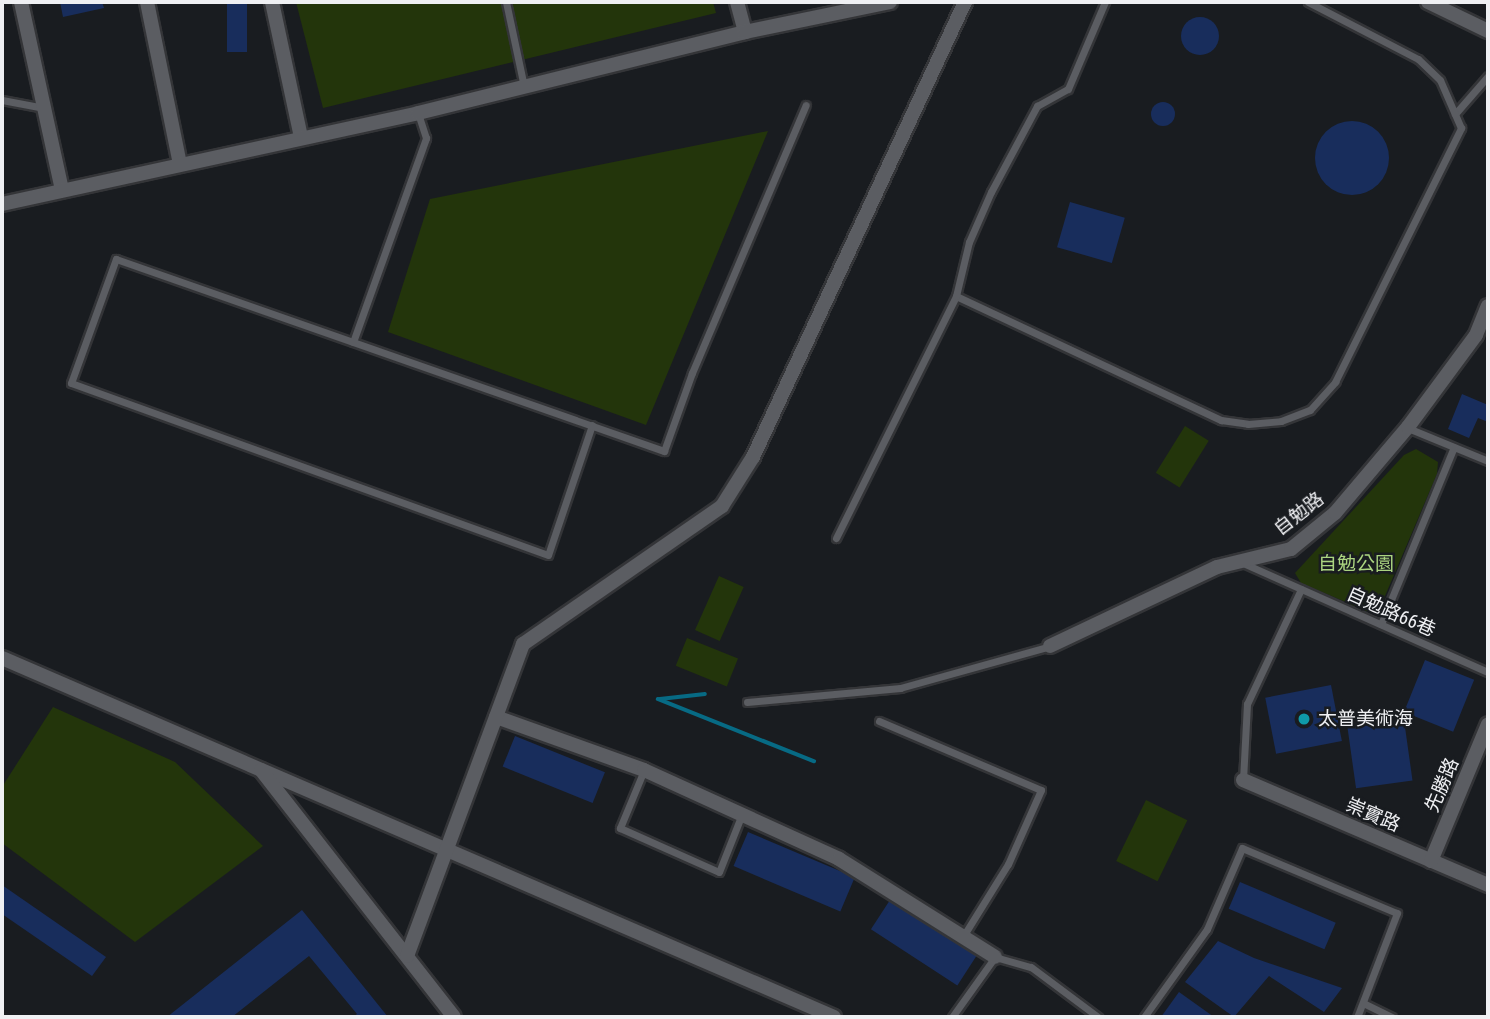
<!DOCTYPE html>
<meta charset="utf-8">
<style>
body{margin:0}
#map{position:relative;width:1490px;height:1019px;overflow:hidden;background:#191c20;font-family:"Roboto Condensed","Noto Sans TC",sans-serif}
div>[style]{position:absolute}
[style*='--x']{left:calc(var(--x)*1px);top:calc(var(--y)*1px);width:calc(var(--w)*1px);rotate:calc(var(--a)*1deg)}
.green>*{inset:0;background:#23350b;transform-origin:0 0}
.stream>*{height:3.5px;margin:-1.75px;padding:0 1.75px;transform-origin:1.75px;border-radius:1.75px;background:#076a84}
.building>*{inset:0;background:#182d5c;transform-origin:0 0}
.round{border-radius:50%}
.roads{filter:drop-shadow(2px 0 #343538) drop-shadow(-2px 0 #343538) drop-shadow(0 2px #343538) drop-shadow(0 -2px #343538)}
.lane>*{height:7px;margin:-3.5px;padding:0 3.5px;transform-origin:3.5px;border-radius:3.5px;background:#5b5d62}
.street>*{height:14px;margin:-7px;padding:0 7px;transform-origin:7px;border-radius:7px;background:#5b5d62}
.dots>*{width:19px;height:19px;translate:-50% -50%;box-sizing:border-box;border:4px solid #191c20;border-radius:50%}
span{translate:-50% -50%;white-space:nowrap;text-align:center;line-height:1.15;-webkit-text-stroke:5px #191c20;paint-order:stroke}
.street-label{font-size:19px;color:#eff0f3}
.park-label{font-size:19px;color:#abd480}
.poi-label{font-size:19px;color:#eff0f3}
.left{translate:0 -50%;text-align:left}
.frame{position:absolute;inset:0;border:4px solid #eff0f3;pointer-events:none}
</style>
<div id="map">
<div class="green">
<i style="clip-path:polygon(296px 2px,713px 2px,716px 13px,323px 108px)"></i>
<i style="clip-path:polygon(768px 131px,646px 425px,388px 332px,430px 199px)"></i>
<i style="left:1185px;top:426px;width:28px;height:55px;rotate:32deg"></i>
<i style="clip-path:polygon(1416px 449px,1438px 462px,1437px 474px,1379px 610px,1369px 612px,1301px 583px,1295px 573px,1404px 455px)"></i>
<i style="left:719px;top:576px;width:27px;height:59px;rotate:24deg"></i>
<i style="left:687px;top:638px;width:55px;height:30px;rotate:22deg"></i>
<i style="clip-path:polygon(53px 707px,175px 762px,263px 846px,135px 942px,2px 843px,2px 787px)"></i>
<i style="left:1146px;top:800px;width:46px;height:68px;rotate:26deg"></i>
</div>
<div class="stream">
<i style="--x:658;--y:699;--w:168;--a:21.7"></i>
<i style="--x:660;--y:699;--w:45;--a:-6.3"></i>
</div>
<div class="building">
<i style="clip-path:polygon(60px 2px,102px 2px,104px 8px,63px 17px)"></i>
<i style="left:227px;top:2px;width:20px;height:50px"></i>
<i class="round" style="left:1181px;top:17px;width:38px;height:38px"></i>
<i class="round" style="left:1151px;top:102px;width:24px;height:24px"></i>
<i class="round" style="left:1315px;top:121px;width:74px;height:74px"></i>
<i style="left:1070px;top:202px;width:57px;height:47px;rotate:16deg"></i>
<i style="clip-path:polygon(1462px 394px,1488px 405px,1488px 422px,1478px 418px,1469px 438px,1448px 429px)"></i>
<i style="left:1425px;top:660px;width:53px;height:56px;rotate:22deg"></i>
<i style="left:1331px;top:685px;width:57px;height:67px;rotate:79deg"></i>
<i style="left:1404px;top:720px;width:61px;height:57px;rotate:82deg"></i>
<i style="left:515px;top:736px;width:97px;height:33px;rotate:22deg"></i>
<i style="left:748px;top:832px;width:116px;height:37px;rotate:23deg"></i>
<i style="left:1240px;top:882px;width:104px;height:29px;rotate:23deg"></i>
<i style="clip-path:polygon(2px 885px,106px 957px,92px 976px,2px 914px)"></i>
<i style="left:890px;top:900px;width:103px;height:35px;rotate:33deg"></i>
<i style="clip-path:polygon(302px 910px,388px 1017px,353px 1017px,357px 1014px,309px 956px,232px 1017px,167px 1017px)"></i>
<i style="clip-path:polygon(1218px 941px,1254px 958px,1342px 988px,1324px 1012px,1269px 976px,1234px 1017px,1185px 982px)"></i>
<i style="clip-path:polygon(1179px 992px,1214px 1017px,1161px 1017px)"></i>
</div>
<div class="roads">
<div class="lane">
<i style="--x:506;--y:2;--w:87;--a:78"></i>
<i style="--x:2;--y:100;--w:43;--a:10.8"></i>
<i style="--x:1455;--y:114;--w:50;--a:-49"></i>
<i style="--x:956;--y:296;--w:293;--a:25.1"></i>
<i style="--x:1221;--y:420;--w:27;--a:8"></i>
<i style="--x:1248;--y:424;--w:33;--a:-5"></i>
<i style="--x:1281;--y:421;--w:31;--a:-21"></i>
<i style="--x:1310;--y:410;--w:38;--a:-48"></i>
<i style="--x:1335;--y:382;--w:284;--a:-63.6"></i>
<i style="--x:1461;--y:128;--w:52;--a:-113.6"></i>
<i style="--x:1440;--y:80;--w:30;--a:-136"></i>
<i style="--x:1418;--y:59;--w:124;--a:-152.6"></i>
<i style="--x:353;--y:342;--w:217;--a:-70.3"></i>
<i style="--x:426;--y:138;--w:26;--a:-108"></i>
<i style="--x:592;--y:425;--w:137;--a:108.7"></i>
<i style="--x:548;--y:555;--w:507;--a:-160.17"></i>
<i style="--x:71;--y:383;--w:132;--a:-70.1"></i>
<i style="--x:116;--y:259;--w:581;--a:19.31"></i>
<i style="--x:664;--y:451;--w:83;--a:-70.3"></i>
<i style="--x:692;--y:373;--w:291;--a:-67"></i>
<i style="--x:1408;--y:428;--w:87;--a:22.4"></i>
<i style="--x:836;--y:538;--w:270;--a:-63.6"></i>
<i style="--x:956;--y:296;--w:56;--a:-76.5"></i>
<i style="--x:969;--y:242;--w:55;--a:-66.3"></i>
<i style="--x:991;--y:192;--w:98;--a:-61.9"></i>
<i style="--x:1037;--y:106;--w:35;--a:-29"></i>
<i style="--x:1068;--y:89;--w:95;--a:-67"></i>
<i style="--x:1243;--y:563;--w:268;--a:24"></i>
<i style="--x:1381;--y:624;--w:191;--a:-67.6"></i>
<i style="--x:747;--y:702;--w:154;--a:-5.2"></i>
<i style="--x:900;--y:688;--w:156;--a:-15.6"></i>
<i style="--x:879;--y:721;--w:176;--a:23.1"></i>
<i style="--x:1041;--y:790;--w:81;--a:114"></i>
<i style="--x:1008;--y:864;--w:84;--a:121.8"></i>
<i style="--x:644;--y:770;--w:63;--a:112.5"></i>
<i style="--x:620;--y:828;--w:108;--a:24"></i>
<i style="--x:719;--y:872;--w:62;--a:-68.4"></i>
<i style="--x:1243;--y:780;--w:76;--a:-87"></i>
<i style="--x:1247;--y:704;--w:127;--a:-64.8"></i>
<i style="--x:1365;--y:1004;--w:30;--a:26"></i>
<i style="--x:952;--y:1017;--w:74;--a:-54.4"></i>
<i style="--x:995;--y:957;--w:37;--a:16"></i>
<i style="--x:1031;--y:967;--w:84;--a:36.7"></i>
<i style="--x:1144;--y:1017;--w:108;--a:-54.4"></i>
<i style="--x:1207;--y:929;--w:88;--a:-66.6"></i>
<i style="--x:1242;--y:848;--w:168;--a:22.8"></i>
<i style="--x:1397;--y:913;--w:111;--a:111"></i>
</div>
<div class="street">
<i style="--x:21;--y:2;--w:192;--a:77.7"></i>
<i style="--x:147;--y:2;--w:165;--a:78.5"></i>
<i style="--x:272;--y:2;--w:138;--a:77.9"></i>
<i style="--x:737;--y:2;--w:31;--a:75"></i>
<i style="--x:1428;--y:2;--w:67;--a:25.8"></i>
<i style="--x:2;--y:204;--w:426;--a:-12.3"></i>
<i style="--x:418;--y:113;--w:337;--a:-13.9"></i>
<i style="--x:745;--y:32;--w:148;--a:-11.7"></i>
<i style="--x:1050;--y:646;--w:185;--a:-25.3"></i>
<i style="--x:1217;--y:567;--w:76;--a:-13.7"></i>
<i style="--x:1291;--y:549;--w:57;--a:-39.3"></i>
<i style="--x:1335;--y:513;--w:113;--a:-49.7"></i>
<i style="--x:1408;--y:427;--w:114;--a:-53.5"></i>
<i style="--x:1476;--y:335;--w:31;--a:-68"></i>
<i style="--x:2;--y:658;--w:906;--a:23.34"></i>
<i style="--x:496;--y:717;--w:157;--a:19.7"></i>
<i style="--x:644;--y:770;--w:214;--a:24.5"></i>
<i style="--x:839;--y:859;--w:184;--a:32.1"></i>
<i style="--x:261;--y:770;--w:313;--a:52"></i>
<i style="--x:1243;--y:780;--w:267;--a:23.2"></i>
<i style="--x:1431;--y:861;--w:148;--a:-67.4"></i>
<i style="--x:407;--y:956;--w:333;--a:-69.6"></i>
<i style="--x:523;--y:644;--w:242;--a:-34.7"></i>
<i style="--x:722;--y:506;--w:58;--a:-57.7"></i>
<i style="--x:753;--y:457;--w:502;--a:-65.02"></i>
</div>
</div>
<div class="dots">
<i style="left:1304px;top:719px;background:#0f9aa8"></i>
</div>
<div class="street-label">
<span style="left:1299px;top:514px;rotate:-38deg">自勉路</span>
<span style="left:1391px;top:612px;rotate:24deg">自勉路66巷</span>
<span style="left:1442px;top:785px;rotate:-67deg">先勝路</span>
<span style="left:1373px;top:815px;rotate:23deg">崇實路</span>
</div>
<div class="park-label">
<span style="left:1356px;top:564px">自勉公園</span>
</div>
<div class="poi-label">
<span class="left" style="left:1318px;top:719px">太普美術海</span>
</div>
<div class="frame"></div>
</div>
